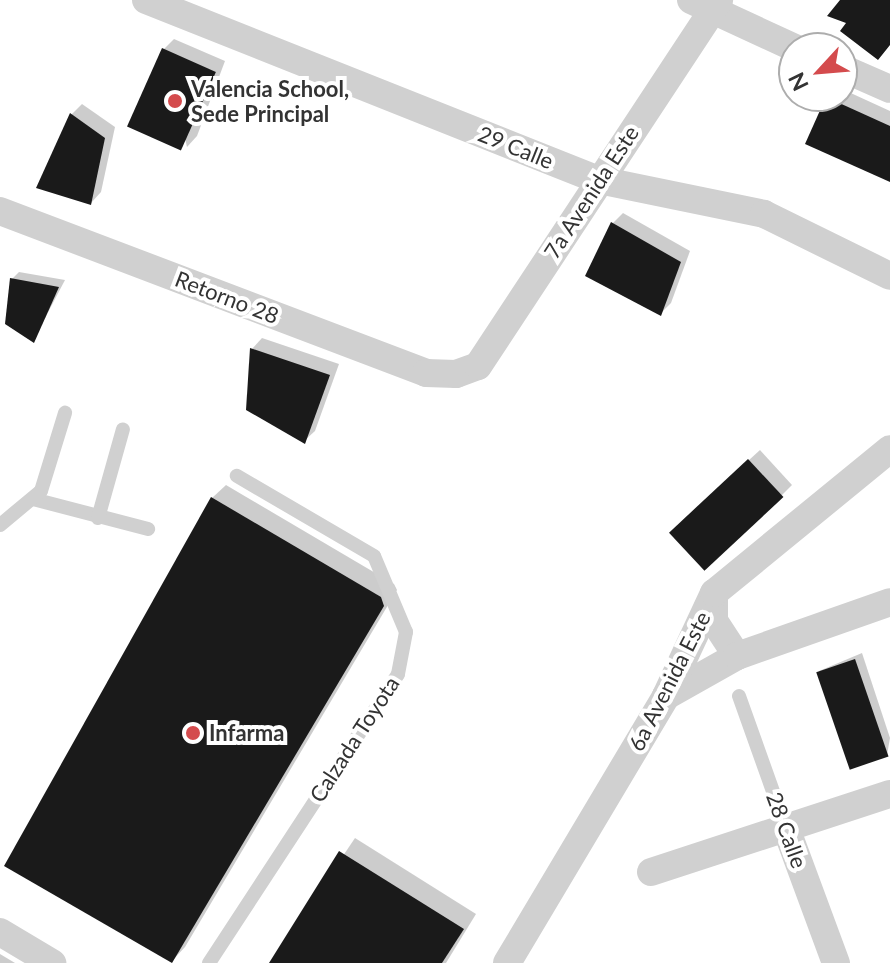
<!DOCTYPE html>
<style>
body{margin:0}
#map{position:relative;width:890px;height:963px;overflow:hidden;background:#fff;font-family:Lato,sans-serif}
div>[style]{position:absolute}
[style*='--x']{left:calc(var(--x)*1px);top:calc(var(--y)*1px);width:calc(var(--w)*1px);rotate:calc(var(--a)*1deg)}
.shadow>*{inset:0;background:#0003}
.building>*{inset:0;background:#1a1a1a;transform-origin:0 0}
.service>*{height:14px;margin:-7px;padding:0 7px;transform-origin:7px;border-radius:7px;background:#d0d0d0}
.minor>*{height:28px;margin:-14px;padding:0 14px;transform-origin:14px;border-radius:14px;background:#d0d0d0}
.dots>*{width:22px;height:22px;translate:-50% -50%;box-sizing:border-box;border:4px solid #fff;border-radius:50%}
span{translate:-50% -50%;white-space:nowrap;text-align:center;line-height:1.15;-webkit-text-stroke:8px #fff;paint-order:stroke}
.poi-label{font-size:22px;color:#333;font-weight:700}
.left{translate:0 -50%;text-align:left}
.street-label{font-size:22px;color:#333}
.north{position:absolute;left:778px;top:32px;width:80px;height:80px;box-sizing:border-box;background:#fff;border:2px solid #adadad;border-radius:50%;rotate:244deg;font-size:22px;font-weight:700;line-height:32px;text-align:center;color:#333}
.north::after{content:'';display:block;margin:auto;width:28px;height:36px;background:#d44b4d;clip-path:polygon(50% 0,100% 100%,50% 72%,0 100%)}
</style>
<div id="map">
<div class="shadow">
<i style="clip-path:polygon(174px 39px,225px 61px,197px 136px,187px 147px,164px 49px)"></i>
<i style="clip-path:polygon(842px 89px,890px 111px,890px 180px,828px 98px,842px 96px)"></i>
<i style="clip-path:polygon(82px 104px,115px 127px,101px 192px,91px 203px,39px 187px,72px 114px)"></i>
<i style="clip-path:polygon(623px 213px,690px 251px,671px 303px,661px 313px,613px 223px)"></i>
<i style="clip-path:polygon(19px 272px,65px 280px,33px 341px,12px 279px)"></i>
<i style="clip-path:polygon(262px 338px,339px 364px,315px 431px,304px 441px,248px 409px,252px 349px)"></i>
<i style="clip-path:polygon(760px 450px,792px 485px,781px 496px,681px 522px)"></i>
<i style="clip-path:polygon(226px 485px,394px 584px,397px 590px,185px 947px,172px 961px,212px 498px)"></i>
<i style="clip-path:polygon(862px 653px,890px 738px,887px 755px,819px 671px)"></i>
<i style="clip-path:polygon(355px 838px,476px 914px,446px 963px,271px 963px)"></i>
<i style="clip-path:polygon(0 954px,15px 963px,0 963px)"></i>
</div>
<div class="building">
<i style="clip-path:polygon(840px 0,890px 0,890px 45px,878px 60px,840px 31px,846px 23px,827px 16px)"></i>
<i style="left:162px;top:48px;width:59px;height:86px;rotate:24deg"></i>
<i style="clip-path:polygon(826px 97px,890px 126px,890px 182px,805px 144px)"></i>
<i style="clip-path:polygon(70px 113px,105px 138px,91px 205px,36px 188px)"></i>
<i style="clip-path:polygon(611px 222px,681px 262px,661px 316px,585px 276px)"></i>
<i style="clip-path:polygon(10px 278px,59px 287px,34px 343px,5px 324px)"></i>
<i style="clip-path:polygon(250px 348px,330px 375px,305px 444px,246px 410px)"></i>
<i style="left:748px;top:459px;width:52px;height:108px;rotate:47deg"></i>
<i style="clip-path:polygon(211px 497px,381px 597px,384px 606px,172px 963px,4px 866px)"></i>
<i style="left:855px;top:659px;width:103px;height:41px;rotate:71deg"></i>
<i style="clip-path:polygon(339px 851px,464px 929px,442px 963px,269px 963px)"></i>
</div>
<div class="service">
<i style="--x:33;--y:499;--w:119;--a:14.6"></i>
<i style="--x:98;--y:518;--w:92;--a:-74.3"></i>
<i style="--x:0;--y:525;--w:53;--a:-39.7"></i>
<i style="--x:41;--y:491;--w:82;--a:-72.9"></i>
<i style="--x:739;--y:696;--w:140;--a:70.4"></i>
<i style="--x:209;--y:963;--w:345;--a:-56.8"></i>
<i style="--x:398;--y:674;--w:43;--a:-79.2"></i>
<i style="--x:406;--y:632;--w:82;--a:-112.8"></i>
<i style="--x:374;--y:556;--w:159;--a:-149.7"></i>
</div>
<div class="minor">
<i style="--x:146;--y:0;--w:487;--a:21.7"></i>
<i style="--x:599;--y:180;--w:168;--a:11.6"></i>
<i style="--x:764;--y:214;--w:140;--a:26.2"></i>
<i style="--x:691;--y:0;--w:115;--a:24.8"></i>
<i style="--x:842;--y:68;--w:52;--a:23.6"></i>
<i style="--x:0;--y:211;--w:456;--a:20.8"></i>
<i style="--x:426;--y:373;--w:30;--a:2"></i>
<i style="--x:456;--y:374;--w:23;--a:-20"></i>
<i style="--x:478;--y:366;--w:438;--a:-56.6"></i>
<i style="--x:714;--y:594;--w:27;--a:90"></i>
<i style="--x:714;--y:621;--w:42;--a:56.7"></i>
<i style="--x:666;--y:696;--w:81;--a:-29.4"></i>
<i style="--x:737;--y:656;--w:162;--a:-19.4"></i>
<i style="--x:786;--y:828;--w:144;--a:69.7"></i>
<i style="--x:651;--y:872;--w:251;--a:-18.1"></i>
<i style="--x:0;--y:932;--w:61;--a:30.8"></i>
<i style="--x:507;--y:963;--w:311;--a:-59.2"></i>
<i style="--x:666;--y:696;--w:114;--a:-65"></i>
<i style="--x:714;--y:593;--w:227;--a:-39.3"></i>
</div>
<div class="dots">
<i style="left:175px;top:101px;background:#d44b4d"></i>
<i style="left:193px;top:733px;background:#d44b4d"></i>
</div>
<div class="poi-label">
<span class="left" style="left:191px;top:101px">Valencia School,<br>Sede Principal</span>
<span class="left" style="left:209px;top:733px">Infarma</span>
</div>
<div class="street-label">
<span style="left:516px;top:147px;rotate:22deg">29 Calle</span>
<span style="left:591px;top:192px;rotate:-57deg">7a Avenida Este</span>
<span style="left:227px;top:297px;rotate:21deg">Retorno 28</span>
<span style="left:669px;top:681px;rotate:-63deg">6a Avenida Este</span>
<span style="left:354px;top:739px;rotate:-57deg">Calzada Toyota</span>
<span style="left:787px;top:830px;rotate:70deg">28 Calle</span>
</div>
<div class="north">N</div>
</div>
